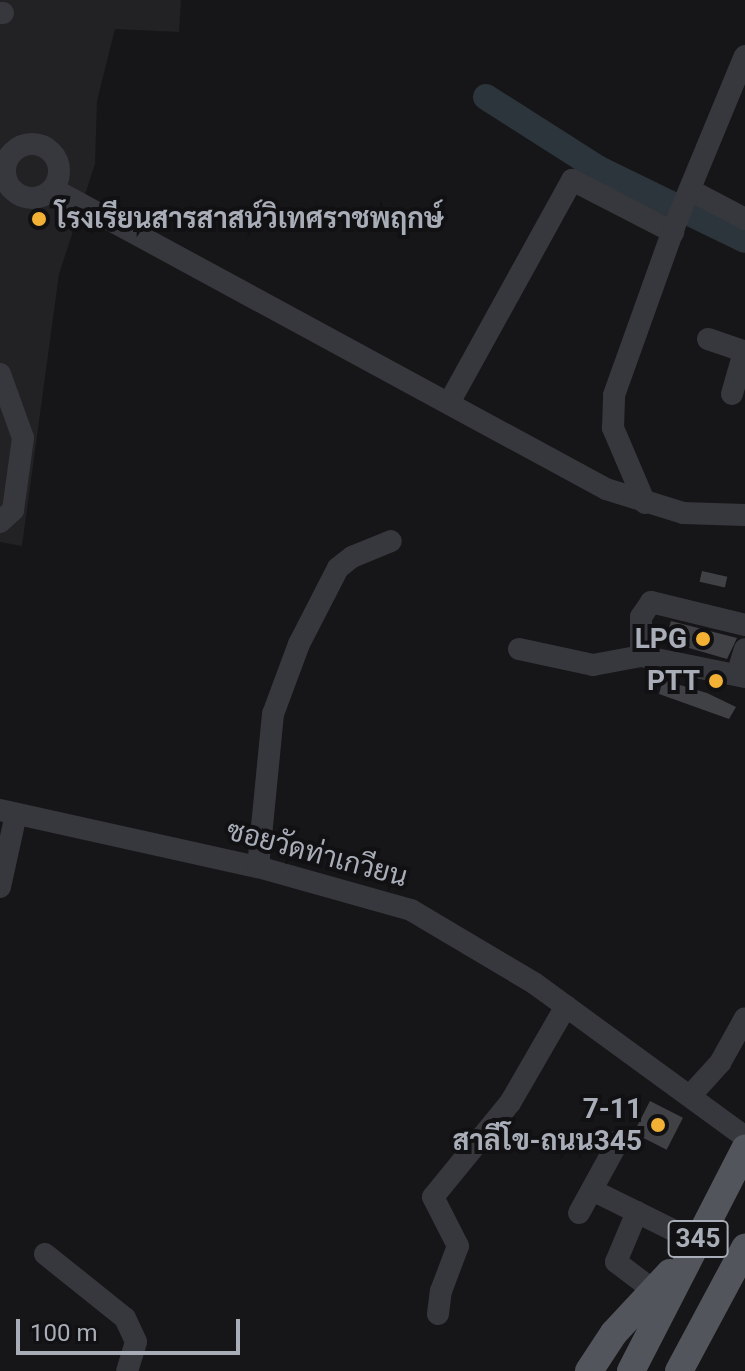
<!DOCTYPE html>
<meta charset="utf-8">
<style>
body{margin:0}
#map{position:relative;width:745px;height:1371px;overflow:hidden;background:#161618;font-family:Roboto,Sarabun,sans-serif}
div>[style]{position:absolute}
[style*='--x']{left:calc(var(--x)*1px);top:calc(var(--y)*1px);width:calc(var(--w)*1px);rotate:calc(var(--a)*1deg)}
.built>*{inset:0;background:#222225}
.river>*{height:26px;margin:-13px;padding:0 13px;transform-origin:13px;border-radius:13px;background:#2c353c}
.building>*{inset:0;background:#404145;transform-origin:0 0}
.minor>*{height:22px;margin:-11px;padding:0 11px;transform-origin:11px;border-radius:11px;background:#37383d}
.minor>.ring{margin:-11px;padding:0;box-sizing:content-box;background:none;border:22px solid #37383d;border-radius:50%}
.major>*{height:28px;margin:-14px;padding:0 14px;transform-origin:14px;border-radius:14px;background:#53555c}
.dots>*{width:22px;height:22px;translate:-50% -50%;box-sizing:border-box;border:4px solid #111113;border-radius:50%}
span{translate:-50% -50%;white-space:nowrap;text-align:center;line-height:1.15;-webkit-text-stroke:8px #111113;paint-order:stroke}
.shield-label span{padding:2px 6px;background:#111113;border:2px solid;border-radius:6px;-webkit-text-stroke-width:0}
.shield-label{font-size:26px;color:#a8adb8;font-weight:700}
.poi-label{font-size:28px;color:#a8adb8;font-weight:700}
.left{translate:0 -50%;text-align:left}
.right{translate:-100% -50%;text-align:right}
.street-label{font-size:28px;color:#a8adb8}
.scale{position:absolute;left:16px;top:1319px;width:224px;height:36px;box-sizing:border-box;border:4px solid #a8adb8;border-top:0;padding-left:10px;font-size:24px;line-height:28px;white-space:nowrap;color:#a8adb8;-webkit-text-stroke:6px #111113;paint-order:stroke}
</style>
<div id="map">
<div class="built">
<i style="clip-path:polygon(0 0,181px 0,179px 32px,115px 29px,97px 101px,95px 164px,59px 274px,22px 546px,0 542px)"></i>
</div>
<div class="river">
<i style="--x:486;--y:97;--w:134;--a:32.5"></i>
<i style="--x:599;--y:169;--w:162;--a:25.9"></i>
</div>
<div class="building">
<i style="left:702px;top:571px;width:26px;height:11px;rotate:13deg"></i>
<i style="clip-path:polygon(671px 621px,737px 638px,727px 659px,665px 641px)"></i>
<i style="clip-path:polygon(663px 680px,707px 693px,736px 707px,729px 719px,659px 694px)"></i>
<i style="left:650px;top:1101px;width:37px;height:36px;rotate:27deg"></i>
</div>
<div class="minor">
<i style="--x:0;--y:13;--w:3;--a:0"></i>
<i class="ring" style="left:5px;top:144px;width:32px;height:32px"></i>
<i style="--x:53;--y:189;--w:629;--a:28.48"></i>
<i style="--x:606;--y:489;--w:81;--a:17.3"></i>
<i style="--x:683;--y:513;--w:62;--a:1.8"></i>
<i style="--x:690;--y:190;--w:62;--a:27.8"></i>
<i style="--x:708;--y:339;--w:39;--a:19"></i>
<i style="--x:0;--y:374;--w:68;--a:70.2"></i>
<i style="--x:23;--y:438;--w:73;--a:97.9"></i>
<i style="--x:13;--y:510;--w:18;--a:137"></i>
<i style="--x:732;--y:394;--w:44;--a:-74.1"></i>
<i style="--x:449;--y:403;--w:255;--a:-61.1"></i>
<i style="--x:572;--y:180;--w:114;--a:27.2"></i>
<i style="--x:645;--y:503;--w:82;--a:-113.1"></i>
<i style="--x:613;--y:428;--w:33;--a:-88"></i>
<i style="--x:614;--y:395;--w:178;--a:-70.3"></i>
<i style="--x:674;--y:227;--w:185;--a:-67.5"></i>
<i style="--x:519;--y:649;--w:76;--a:12.2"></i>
<i style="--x:593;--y:665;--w:49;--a:-10.6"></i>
<i style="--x:641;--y:656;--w:106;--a:11.4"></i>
<i style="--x:641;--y:656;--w:39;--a:-90"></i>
<i style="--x:641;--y:617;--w:18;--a:-56"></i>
<i style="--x:651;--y:602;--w:97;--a:13.7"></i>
<i style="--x:737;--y:675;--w:27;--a:-73"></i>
<i style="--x:0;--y:810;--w:264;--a:12.5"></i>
<i style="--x:258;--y:867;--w:159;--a:15.7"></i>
<i style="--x:411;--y:910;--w:143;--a:30.7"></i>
<i style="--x:534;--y:983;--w:261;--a:36.1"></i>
<i style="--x:258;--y:867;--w:154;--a:-84.4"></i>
<i style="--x:273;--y:714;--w:75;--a:-69.6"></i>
<i style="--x:299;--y:644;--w:85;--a:-62.8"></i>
<i style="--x:338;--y:568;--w:18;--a:-38"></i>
<i style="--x:352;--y:557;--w:42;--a:-22.3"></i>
<i style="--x:0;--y:887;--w:75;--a:-77.6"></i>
<i style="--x:690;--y:1096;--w:45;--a:-47.7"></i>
<i style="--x:720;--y:1063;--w:51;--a:-60.9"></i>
<i style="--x:592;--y:1190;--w:117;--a:26.3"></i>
<i style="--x:637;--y:1212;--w:54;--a:112.8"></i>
<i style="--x:616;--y:1262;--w:46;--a:37.1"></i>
<i style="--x:579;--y:1213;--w:83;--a:-61.3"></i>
<i style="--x:45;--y:1254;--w:102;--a:38.7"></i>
<i style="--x:125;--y:1318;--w:26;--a:65"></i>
<i style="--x:136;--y:1342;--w:30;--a:107"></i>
<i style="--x:438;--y:1314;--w:23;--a:-83"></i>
<i style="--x:441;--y:1291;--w:48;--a:-69.3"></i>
<i style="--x:458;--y:1246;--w:55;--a:-117"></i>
<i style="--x:433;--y:1197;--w:122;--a:-50.7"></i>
<i style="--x:510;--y:1103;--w:112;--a:-60"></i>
</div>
<div class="major">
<i style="--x:589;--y:1371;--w:45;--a:-56.7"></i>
<i style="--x:614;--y:1333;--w:82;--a:-47"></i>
<i style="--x:631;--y:1371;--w:250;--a:-62.8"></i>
<i style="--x:679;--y:1371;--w:140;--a:-61.8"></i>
</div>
<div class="dots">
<i style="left:39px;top:219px;background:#f2b134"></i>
<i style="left:703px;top:639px;background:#f2b134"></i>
<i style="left:716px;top:681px;background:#f2b134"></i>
<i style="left:658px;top:1125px;background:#f2b134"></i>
</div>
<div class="shield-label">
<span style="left:698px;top:1239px">345</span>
</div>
<div class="poi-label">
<span class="left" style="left:55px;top:219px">โรงเรียนสารสาสน์วิเทศราชพฤกษ์</span>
<span class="right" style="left:687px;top:639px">LPG</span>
<span class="right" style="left:700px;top:681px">PTT</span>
<span class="right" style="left:642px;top:1125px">7-11<br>สาลีโข-ถนน345</span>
</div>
<div class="street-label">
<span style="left:317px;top:854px;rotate:15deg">ซอยวัดท่าเกวียน</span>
</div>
<div class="scale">100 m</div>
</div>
